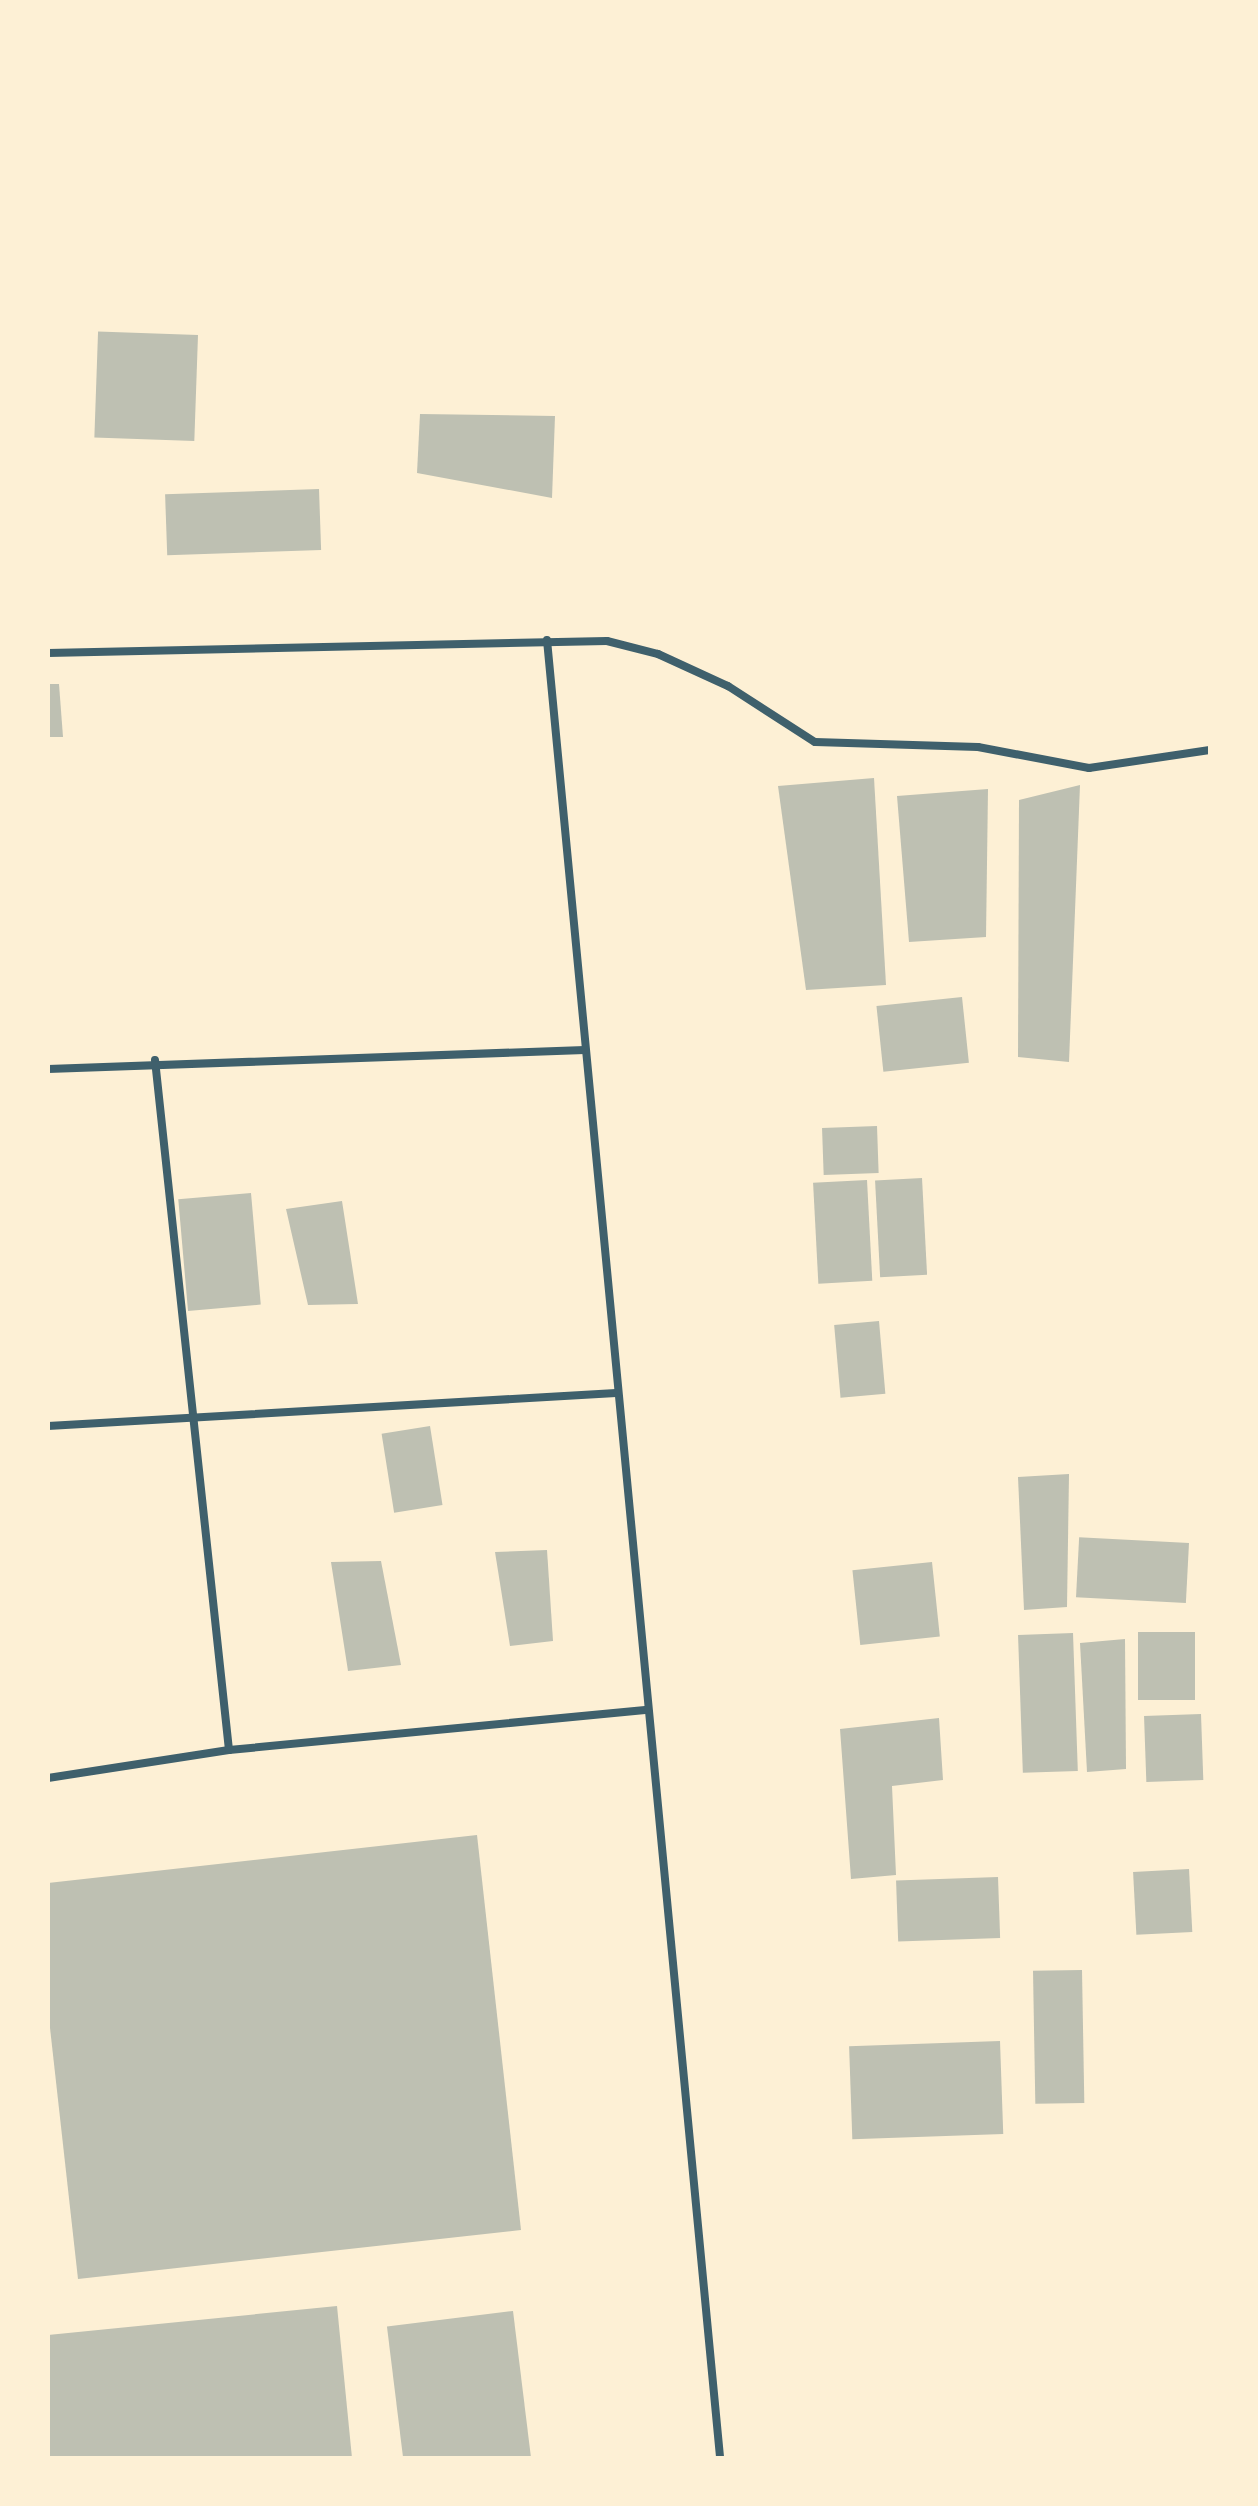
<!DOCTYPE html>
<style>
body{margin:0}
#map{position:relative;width:1258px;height:2506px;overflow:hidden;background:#fdf0d5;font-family:"Fira Sans",sans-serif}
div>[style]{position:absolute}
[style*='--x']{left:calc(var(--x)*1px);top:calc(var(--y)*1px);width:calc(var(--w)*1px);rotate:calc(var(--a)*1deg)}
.building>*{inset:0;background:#bec0b2;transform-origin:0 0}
.minor>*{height:8px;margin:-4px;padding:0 4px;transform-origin:4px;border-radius:4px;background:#3f606c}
span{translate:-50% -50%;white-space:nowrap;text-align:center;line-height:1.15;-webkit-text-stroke:8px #fdf0d5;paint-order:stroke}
.frame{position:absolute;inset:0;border:50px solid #fdf0d5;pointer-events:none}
</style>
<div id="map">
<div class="building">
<i style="left:198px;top:335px;width:106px;height:100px;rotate:92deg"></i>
<i style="clip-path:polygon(420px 414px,555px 416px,552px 498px,417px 473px)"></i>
<i style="left:319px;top:489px;width:61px;height:154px;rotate:88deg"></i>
<i style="clip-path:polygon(48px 684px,59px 684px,63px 737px,48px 737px)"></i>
<i style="clip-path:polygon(874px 778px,886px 985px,806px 990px,778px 786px)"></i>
<i style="clip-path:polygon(1080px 785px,1069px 1062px,1018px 1057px,1019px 800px)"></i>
<i style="clip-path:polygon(988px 789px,986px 937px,909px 942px,897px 796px)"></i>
<i style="left:962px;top:997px;width:66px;height:86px;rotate:84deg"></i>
<i style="left:877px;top:1126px;width:47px;height:55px;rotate:88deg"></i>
<i style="left:922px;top:1178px;width:97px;height:47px;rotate:87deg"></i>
<i style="left:867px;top:1180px;width:101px;height:54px;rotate:87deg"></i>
<i style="left:251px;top:1193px;width:112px;height:73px;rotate:85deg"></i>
<i style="clip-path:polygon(342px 1201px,358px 1304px,308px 1305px,286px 1209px)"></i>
<i style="left:879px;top:1321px;width:73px;height:45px;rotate:85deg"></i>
<i style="left:430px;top:1426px;width:80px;height:49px;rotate:81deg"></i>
<i style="clip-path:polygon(1069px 1474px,1067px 1607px,1024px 1610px,1018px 1477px)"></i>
<i style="left:1189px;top:1543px;width:60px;height:110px;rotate:93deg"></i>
<i style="clip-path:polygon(547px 1550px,553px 1641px,510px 1646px,495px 1552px)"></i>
<i style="clip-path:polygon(381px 1561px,401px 1665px,348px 1671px,331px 1562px)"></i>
<i style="left:932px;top:1562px;width:75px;height:80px;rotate:84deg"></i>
<i style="left:1195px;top:1632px;width:68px;height:57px;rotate:90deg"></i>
<i style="left:1073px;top:1633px;width:138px;height:55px;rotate:88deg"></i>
<i style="clip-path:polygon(1125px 1639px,1126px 1769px,1087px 1772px,1080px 1643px)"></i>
<i style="left:1201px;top:1714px;width:66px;height:57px;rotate:88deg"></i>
<i style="clip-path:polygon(939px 1718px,943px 1780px,892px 1786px,896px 1875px,851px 1879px,840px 1729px)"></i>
<i style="clip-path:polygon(477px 1835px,521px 2230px,78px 2279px,48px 2010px,48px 1883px)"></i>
<i style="left:1189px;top:1869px;width:63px;height:56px;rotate:87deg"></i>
<i style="left:998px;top:1877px;width:61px;height:102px;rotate:88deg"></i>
<i style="left:1082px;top:1970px;width:133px;height:49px;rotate:89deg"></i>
<i style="left:1000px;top:2041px;width:93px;height:151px;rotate:88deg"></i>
<i style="clip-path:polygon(337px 2306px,352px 2458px,48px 2458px,48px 2335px)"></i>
<i style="left:513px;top:2311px;width:148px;height:127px;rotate:83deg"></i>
</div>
<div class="minor">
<i style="--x:547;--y:640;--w:1826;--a:84.56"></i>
<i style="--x:48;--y:653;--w:559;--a:-1.23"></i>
<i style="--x:607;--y:641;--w:53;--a:14.3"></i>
<i style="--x:658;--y:654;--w:77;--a:24.6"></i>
<i style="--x:728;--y:686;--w:103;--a:32.8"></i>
<i style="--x:815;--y:742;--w:163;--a:1.8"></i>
<i style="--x:978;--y:747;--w:113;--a:10.7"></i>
<i style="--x:1089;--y:768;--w:122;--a:-8.5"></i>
<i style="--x:155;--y:1060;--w:694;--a:83.88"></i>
<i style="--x:48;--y:1069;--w:537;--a:-2.03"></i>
<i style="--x:48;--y:1426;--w:569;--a:-3.33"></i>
<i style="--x:48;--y:1778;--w:183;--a:-8.8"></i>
<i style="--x:229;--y:1750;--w:418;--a:-5.5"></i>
</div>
<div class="frame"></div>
</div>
